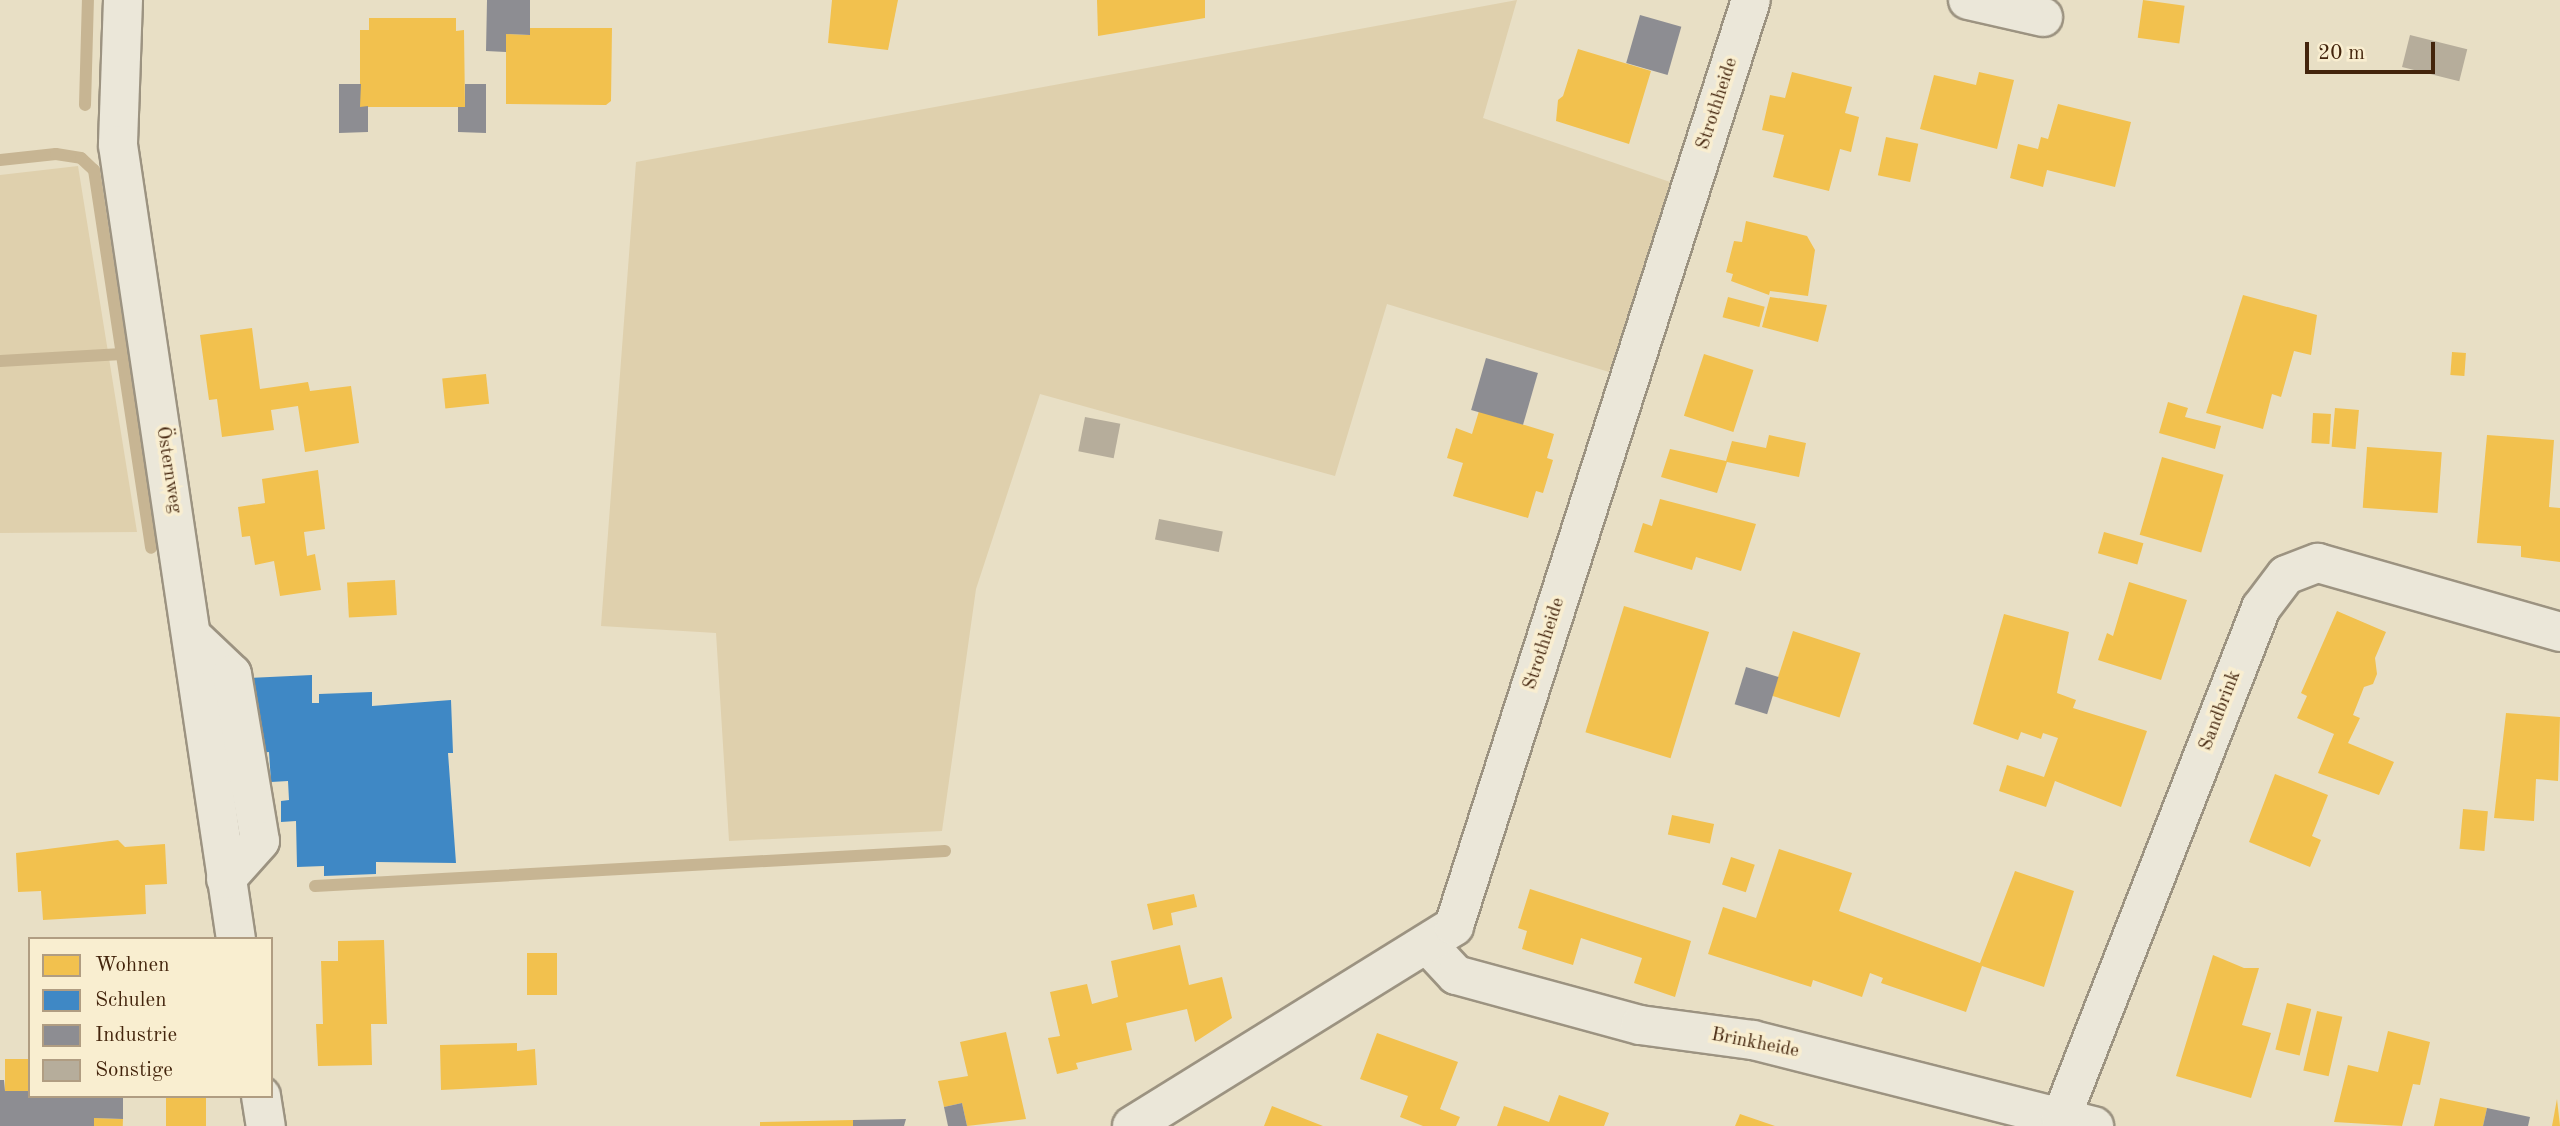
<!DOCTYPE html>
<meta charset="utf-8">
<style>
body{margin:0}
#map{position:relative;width:2560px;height:1126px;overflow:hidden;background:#e8dfc5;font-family:"Old Standard TT",serif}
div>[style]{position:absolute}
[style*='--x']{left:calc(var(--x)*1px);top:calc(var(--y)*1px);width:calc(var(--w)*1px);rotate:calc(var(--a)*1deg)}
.green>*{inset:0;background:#dfd0ad}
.homes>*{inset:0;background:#f2c14e;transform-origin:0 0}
.schools>*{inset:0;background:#3f88c5}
.industry>*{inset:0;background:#8d8d92;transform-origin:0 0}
.stream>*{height:12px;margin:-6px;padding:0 6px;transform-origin:6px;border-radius:6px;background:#c7b593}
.building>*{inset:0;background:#b6ad9b;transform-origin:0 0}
.roads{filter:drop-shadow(2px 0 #9c9381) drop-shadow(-2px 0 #9c9381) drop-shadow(0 2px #9c9381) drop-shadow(0 -2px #9c9381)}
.minor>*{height:38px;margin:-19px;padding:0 19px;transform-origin:19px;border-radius:19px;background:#ebe7d9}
span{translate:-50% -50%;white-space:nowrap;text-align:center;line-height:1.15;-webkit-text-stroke:7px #f9eed0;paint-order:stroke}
.street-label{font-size:19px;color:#43240c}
.legend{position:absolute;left:28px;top:937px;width:245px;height:161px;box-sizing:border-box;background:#f9eed0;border:2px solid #b09d82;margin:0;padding:9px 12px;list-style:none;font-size:21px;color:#43240c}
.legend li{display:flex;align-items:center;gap:14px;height:35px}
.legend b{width:35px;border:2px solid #b09d82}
.scale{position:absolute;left:2305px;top:42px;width:130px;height:32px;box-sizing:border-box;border:4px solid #43240c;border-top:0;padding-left:9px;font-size:21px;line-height:24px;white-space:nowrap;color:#43240c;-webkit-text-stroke:5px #f9eed0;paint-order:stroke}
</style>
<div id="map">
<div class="green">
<i style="clip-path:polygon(1517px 0,1483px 118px,1673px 183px,1609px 372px,1387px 304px,1335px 476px,1040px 394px,976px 589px,942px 831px,729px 841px,716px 633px,601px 626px,636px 162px)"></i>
<i style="clip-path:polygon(78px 166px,137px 532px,0 533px,0 175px)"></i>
</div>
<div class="homes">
<i style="clip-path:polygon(832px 0,898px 0,888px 50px,828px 43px)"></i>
<i style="clip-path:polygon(1097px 0,1205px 0,1205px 18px,1098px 36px)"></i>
<i style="left:2143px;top:0;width:42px;height:38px;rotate:8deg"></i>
<i style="clip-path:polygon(369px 18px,456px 18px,456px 31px,464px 30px,465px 107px,360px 107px,360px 30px,369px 30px)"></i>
<i style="clip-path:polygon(530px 28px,612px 28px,611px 101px,606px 105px,506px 104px,506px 34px,530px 35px)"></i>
<i style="clip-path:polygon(1578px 49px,1651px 71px,1629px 144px,1556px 121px,1558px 100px,1563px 96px)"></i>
<i style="clip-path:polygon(1792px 72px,1852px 87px,1845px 113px,1859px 117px,1851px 152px,1840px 149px,1829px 191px,1773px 177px,1784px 135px,1762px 130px,1770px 95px,1785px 98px)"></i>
<i style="clip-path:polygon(1979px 72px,2014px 80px,1997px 149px,1920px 129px,1934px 75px,1976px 85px)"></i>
<i style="clip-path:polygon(2058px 104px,2131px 122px,2115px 187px,2047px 170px,2043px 187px,2010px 178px,2018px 144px,2038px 149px,2041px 137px,2048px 139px)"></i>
<i style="left:1886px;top:137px;width:33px;height:39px;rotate:12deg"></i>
<i style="clip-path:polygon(1746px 221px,1807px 236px,1815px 250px,1808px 296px,1770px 291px,1769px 295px,1731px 281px,1733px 274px,1726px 272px,1734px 241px,1742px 242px)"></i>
<i style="clip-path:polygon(2243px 295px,2317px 315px,2311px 355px,2294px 351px,2281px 397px,2272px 394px,2263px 429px,2206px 413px)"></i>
<i style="left:1728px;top:297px;width:38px;height:21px;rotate:15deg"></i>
<i style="clip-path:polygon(1770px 297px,1827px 305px,1818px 342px,1762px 327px)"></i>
<i style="clip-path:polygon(252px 328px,260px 389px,308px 382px,310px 391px,351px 386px,359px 443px,305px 452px,298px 406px,271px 410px,274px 430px,222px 437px,217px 399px,209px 400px,200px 335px)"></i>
<i style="left:2452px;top:352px;width:14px;height:23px;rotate:4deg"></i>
<i style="left:1704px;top:354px;width:52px;height:65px;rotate:18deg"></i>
<i style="left:486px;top:374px;width:30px;height:44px;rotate:84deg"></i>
<i style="clip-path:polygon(2168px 402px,2188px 408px,2185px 417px,2221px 426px,2215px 449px,2159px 433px)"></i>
<i style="left:2335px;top:408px;width:24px;height:39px;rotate:5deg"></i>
<i style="clip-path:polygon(1479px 411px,1554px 434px,1547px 458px,1553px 460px,1543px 493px,1536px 491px,1528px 518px,1453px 496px,1463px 463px,1447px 458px,1456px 428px,1472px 434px)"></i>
<i style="left:2313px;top:413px;width:18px;height:30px;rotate:3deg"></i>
<i style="clip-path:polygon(1769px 435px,1806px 443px,1799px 477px,1727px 462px,1717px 493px,1661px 477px,1670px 449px,1726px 461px,1732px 441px,1766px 448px)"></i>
<i style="clip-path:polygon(2487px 435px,2554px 440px,2549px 507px,2560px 508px,2560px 562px,2521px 557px,2521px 546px,2477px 543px)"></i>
<i style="left:2367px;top:447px;width:75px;height:61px;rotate:4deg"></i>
<i style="left:2162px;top:457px;width:64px;height:81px;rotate:16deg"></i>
<i style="clip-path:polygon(318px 470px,325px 529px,304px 532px,307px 556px,315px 554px,321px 590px,280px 596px,274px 561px,255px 565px,250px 536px,242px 537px,238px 507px,265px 503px,262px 479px)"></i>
<i style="clip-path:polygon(1660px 499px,1756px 524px,1741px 571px,1696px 557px,1692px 570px,1634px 552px,1643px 523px,1652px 526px)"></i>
<i style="left:2104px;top:532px;width:41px;height:22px;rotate:16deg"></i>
<i style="left:395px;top:580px;width:35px;height:48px;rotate:87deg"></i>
<i style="clip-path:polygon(2129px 582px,2187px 600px,2161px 680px,2098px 660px,2107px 633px,2113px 636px)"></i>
<i style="left:1624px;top:606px;width:89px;height:132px;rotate:17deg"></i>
<i style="clip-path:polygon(2337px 611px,2386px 632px,2375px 658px,2377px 674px,2373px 684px,2364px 687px,2353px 715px,2360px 718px,2348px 743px,2394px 762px,2379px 795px,2318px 773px,2334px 734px,2297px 718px,2307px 696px,2301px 693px)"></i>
<i style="clip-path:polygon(2004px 614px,2069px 632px,2057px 693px,2076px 700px,2073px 708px,2147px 731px,2121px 807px,2055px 781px,2046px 807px,1999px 791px,2007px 765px,2044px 777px,2058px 738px,2043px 733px,2041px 739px,2021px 732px,2018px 740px,1973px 724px)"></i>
<i style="left:1793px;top:631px;width:71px;height:68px;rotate:18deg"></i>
<i style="clip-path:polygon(2506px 713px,2560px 717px,2558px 781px,2536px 779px,2534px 821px,2494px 818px)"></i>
<i style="clip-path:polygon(2275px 774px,2328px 795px,2312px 836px,2321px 840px,2310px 867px,2249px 842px)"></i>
<i style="left:2463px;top:809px;width:25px;height:40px;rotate:5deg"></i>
<i style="left:1672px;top:815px;width:43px;height:20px;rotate:12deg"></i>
<i style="clip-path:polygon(118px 840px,125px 847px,165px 844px,167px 884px,145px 885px,146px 914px,43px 920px,41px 891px,18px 892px,16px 853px)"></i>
<i style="clip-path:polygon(1779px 849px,1852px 873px,1839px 911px,1980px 963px,2015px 871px,2074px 891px,2044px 987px,1982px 966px,1966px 1012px,1881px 983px,1883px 978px,1870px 973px,1862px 997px,1813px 980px,1811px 987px,1708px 954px,1723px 907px,1756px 918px)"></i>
<i style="left:1731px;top:857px;width:25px;height:29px;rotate:18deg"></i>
<i style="clip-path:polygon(1530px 889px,1691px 941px,1675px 997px,1634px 983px,1642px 958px,1581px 938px,1573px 965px,1522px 949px,1527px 931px,1518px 928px)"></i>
<i style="clip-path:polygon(1194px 894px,1197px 907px,1171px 913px,1173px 925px,1153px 930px,1147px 904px)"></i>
<i style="clip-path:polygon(384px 940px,387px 1024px,371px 1024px,372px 1065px,318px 1066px,316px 1024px,323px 1024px,321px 961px,338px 961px,338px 941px)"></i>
<i style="clip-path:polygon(1180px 945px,1189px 985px,1222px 977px,1232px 1018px,1195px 1042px,1187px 1009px,1126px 1023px,1132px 1050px,1076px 1063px,1078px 1069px,1057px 1074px,1048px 1038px,1060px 1036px,1050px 992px,1087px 984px,1092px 1004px,1118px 997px,1111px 961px)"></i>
<i style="left:527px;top:953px;width:30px;height:42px"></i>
<i style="clip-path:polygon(2213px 955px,2244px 968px,2259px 968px,2242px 1025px,2271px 1033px,2251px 1098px,2176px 1076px)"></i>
<i style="left:2287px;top:1003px;width:25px;height:48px;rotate:14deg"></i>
<i style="left:2317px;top:1011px;width:26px;height:61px;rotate:13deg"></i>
<i style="clip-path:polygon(2388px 1031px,2430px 1042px,2420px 1085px,2413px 1084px,2402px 1126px,2334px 1122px,2348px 1065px,2378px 1072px)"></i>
<i style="clip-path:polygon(1006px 1032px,1026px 1119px,967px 1126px,962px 1103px,944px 1107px,938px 1081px,968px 1076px,960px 1042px)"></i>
<i style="clip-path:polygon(1377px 1033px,1458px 1062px,1440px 1109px,1460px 1117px,1456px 1126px,1423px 1126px,1400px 1117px,1408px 1096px,1360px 1079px)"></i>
<i style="clip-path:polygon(517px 1043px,517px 1051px,535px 1049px,537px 1085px,441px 1090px,440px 1045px)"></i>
<i style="left:5px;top:1059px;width:25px;height:32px"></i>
<i style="clip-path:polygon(1559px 1095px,1609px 1113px,1604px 1126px,1497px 1126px,1504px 1106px,1549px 1122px)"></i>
<i style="left:206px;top:1097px;width:29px;height:40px;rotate:90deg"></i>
<i style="clip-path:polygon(2440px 1098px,2487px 1108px,2483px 1126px,2434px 1126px)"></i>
<i style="clip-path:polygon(2557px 1099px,2560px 1126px,2552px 1126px)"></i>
<i style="clip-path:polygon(1272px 1106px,1323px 1126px,1264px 1126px)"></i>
<i style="clip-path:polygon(1740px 1114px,1775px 1126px,1735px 1126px)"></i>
<i style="left:94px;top:1118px;width:29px;height:8px;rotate:2deg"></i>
<i style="clip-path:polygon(853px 1120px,853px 1126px,760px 1126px,760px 1122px)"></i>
</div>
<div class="schools">
<i style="clip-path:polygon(312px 675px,312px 703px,319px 703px,319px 694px,372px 692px,372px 706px,451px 700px,453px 753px,448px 753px,456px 863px,376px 862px,376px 874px,324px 876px,324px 866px,297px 867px,296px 821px,281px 822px,281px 801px,289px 800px,288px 781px,271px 782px,269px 752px,253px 753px,251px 678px)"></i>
</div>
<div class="industry">
<i style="clip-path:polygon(487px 0,530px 0,530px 35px,506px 34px,506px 52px,486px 51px)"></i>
<i style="left:1640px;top:15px;width:43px;height:50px;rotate:16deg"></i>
<i style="clip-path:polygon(339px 84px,361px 84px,360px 107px,368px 106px,368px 132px,339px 133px)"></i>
<i style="clip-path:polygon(465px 84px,486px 84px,486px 133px,458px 132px,458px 107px,465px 107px)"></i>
<i style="left:1486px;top:358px;width:54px;height:54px;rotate:16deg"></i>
<i style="left:1746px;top:667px;width:34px;height:39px;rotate:17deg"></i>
<i style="clip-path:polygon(0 1080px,4px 1080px,5px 1091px,30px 1091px,30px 1096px,123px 1096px,123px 1119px,94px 1118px,94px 1126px,0 1126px)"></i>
<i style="clip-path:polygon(962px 1103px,967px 1126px,948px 1126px,944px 1107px)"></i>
<i style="clip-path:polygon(2487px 1108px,2530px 1117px,2528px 1126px,2483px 1126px)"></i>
<i style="clip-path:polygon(906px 1119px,904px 1126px,853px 1126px,853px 1120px)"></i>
</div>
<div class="stream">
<i style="--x:85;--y:105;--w:105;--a:-88.4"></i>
<i style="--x:0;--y:160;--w:56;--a:-6.1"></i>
<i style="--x:56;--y:154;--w:25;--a:9"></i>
<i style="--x:81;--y:158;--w:18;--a:43"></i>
<i style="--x:94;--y:170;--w:382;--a:81.4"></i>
<i style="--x:0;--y:361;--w:122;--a:-3.3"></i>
<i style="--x:315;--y:886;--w:631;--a:-3.18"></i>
</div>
<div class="building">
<i style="left:2410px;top:35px;width:59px;height:33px;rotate:14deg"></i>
<i style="left:1085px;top:417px;width:36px;height:35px;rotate:11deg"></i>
<i style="left:1159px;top:519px;width:65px;height:21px;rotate:11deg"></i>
</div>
<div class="roads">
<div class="minor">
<i style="--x:123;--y:0;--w:145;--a:92"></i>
<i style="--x:118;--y:145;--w:803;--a:81.55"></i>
<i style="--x:1968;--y:0;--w:77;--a:12.8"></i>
<i style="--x:194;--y:638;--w:52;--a:43.5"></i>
<i style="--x:232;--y:674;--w:169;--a:80.5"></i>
<i style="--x:260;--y:841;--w:51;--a:131.8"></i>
<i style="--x:1428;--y:945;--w:41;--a:47"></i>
<i style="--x:1456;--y:975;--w:191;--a:15.2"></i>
<i style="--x:1640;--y:1025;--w:114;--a:7.6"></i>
<i style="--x:1753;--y:1040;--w:352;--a:14.2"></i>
<i style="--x:261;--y:1096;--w:30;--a:81"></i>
<i style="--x:2061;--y:1118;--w:548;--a:-68.59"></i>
<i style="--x:2261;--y:608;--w:41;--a:-52.9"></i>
<i style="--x:2286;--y:575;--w:34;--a:-21"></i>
<i style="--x:2318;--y:563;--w:252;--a:15.9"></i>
<i style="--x:1132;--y:1126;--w:379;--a:-31.8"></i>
<i style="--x:1454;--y:926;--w:972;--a:-72.22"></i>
</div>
</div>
<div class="street-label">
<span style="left:1718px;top:104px;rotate:-72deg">Strothheide</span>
<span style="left:168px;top:470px;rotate:81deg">Östernweg</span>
<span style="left:1545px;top:644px;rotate:-72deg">Strothheide</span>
<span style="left:2221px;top:711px;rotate:-69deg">Sandbrink</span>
<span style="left:1755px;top:1044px;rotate:11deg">Brinkheide</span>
</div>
<ul class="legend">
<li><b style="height:19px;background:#f2c14e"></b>Wohnen</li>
<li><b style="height:19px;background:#3f88c5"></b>Schulen</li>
<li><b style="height:19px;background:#8d8d92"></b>Industrie</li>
<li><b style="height:19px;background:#b6ad9b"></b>Sonstige</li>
</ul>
<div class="scale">20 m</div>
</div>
